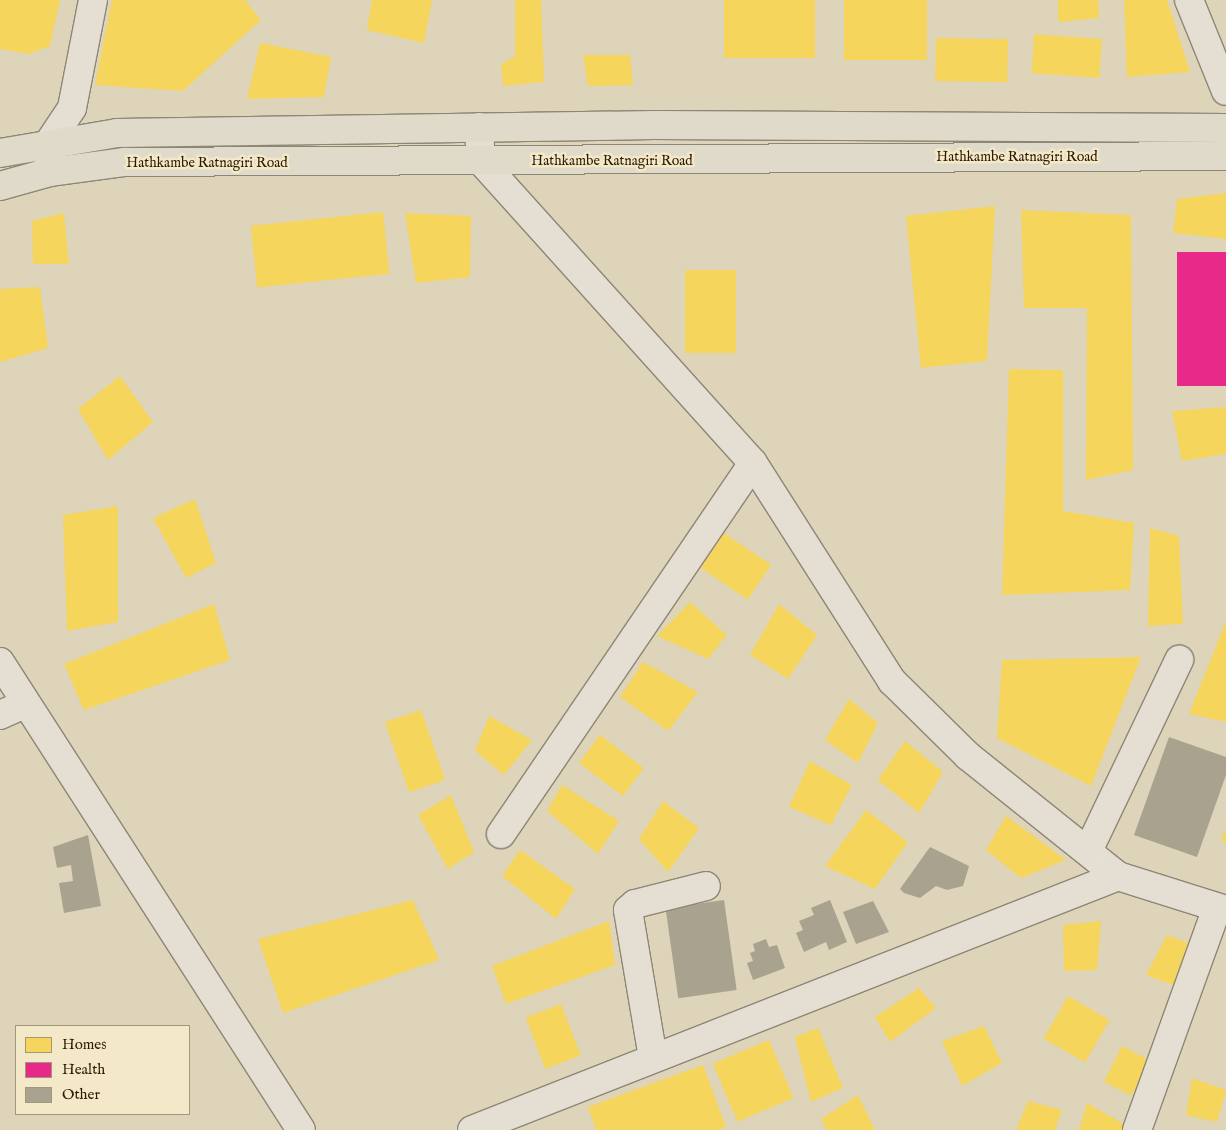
<!DOCTYPE html>
<style>
body{margin:0}
#map{position:relative;width:1226px;height:1130px;overflow:hidden;background:#ddd4ba;font-family:"IM FELL English",serif}
div>[style]{position:absolute}
[style*='--x']{left:calc(var(--x)*1px);top:calc(var(--y)*1px);width:calc(var(--w)*1px);rotate:calc(var(--a)*1deg)}
.homes>*{inset:0;background:#f6d55c;transform-origin:0 0}
.health>*{inset:0;background:#e7298a;transform-origin:0 0}
.building>*{inset:0;background:#a9a28f;transform-origin:0 0}
.roads{filter:drop-shadow(1px 0 #8e8675) drop-shadow(-1px 0 #8e8675) drop-shadow(0 1px #8e8675) drop-shadow(0 -1px #8e8675)}
.minor>*{height:28px;margin:-14px;padding:0 14px;transform-origin:14px;border-radius:14px;background:#e4dfd2}
.major>*{height:28px;margin:-14px;padding:0 14px;transform-origin:14px;border-radius:14px;background:#dfdaca}
span{translate:-50% -50%;white-space:nowrap;text-align:center;line-height:1.15;-webkit-text-stroke:5px #f3e8c8;paint-order:stroke}
.street-label{font-size:14px;color:#2e1a03}
.legend{position:absolute;left:15px;top:1025px;width:175px;height:90px;box-sizing:border-box;background:#f3e8c8;border:1px solid #a49679;margin:0;padding:6px 9px;list-style:none;font-size:15px;color:#2e1a03}
.legend li{display:flex;align-items:center;gap:10px;height:25px}
.legend b{width:25px;border:1px solid #a49679}
</style>
<div id="map">
<div class="homes">
<i style="clip-path:polygon(0 0,60px 0,50px 46px,29px 54px,0 49px)"></i>
<i style="clip-path:polygon(112px 0,245px 0,261px 20px,183px 91px,95px 85px)"></i>
<i style="clip-path:polygon(372px 0,432px 0,424px 43px,367px 30px)"></i>
<i style="clip-path:polygon(515px 0,541px 0,544px 82px,503px 86px,501px 64px,515px 57px)"></i>
<i style="left:724px;top:0;width:91px;height:58px"></i>
<i style="left:844px;top:0;width:83px;height:60px"></i>
<i style="clip-path:polygon(1058px 0,1098px 0,1099px 18px,1058px 22px)"></i>
<i style="clip-path:polygon(1124px 0,1167px 0,1190px 72px,1127px 77px)"></i>
<i style="left:936px;top:38px;width:72px;height:43px;rotate:1deg"></i>
<i style="left:1102px;top:39px;width:39px;height:68px;rotate:94deg"></i>
<i style="clip-path:polygon(260px 43px,331px 57px,324px 97px,247px 99px)"></i>
<i style="clip-path:polygon(583px 55px,630px 55px,633px 85px,588px 86px)"></i>
<i style="clip-path:polygon(1226px 193px,1226px 239px,1173px 233px,1177px 199px)"></i>
<i style="clip-path:polygon(995px 206px,987px 361px,921px 368px,906px 216px)"></i>
<i style="clip-path:polygon(1021px 210px,1131px 215px,1133px 470px,1086px 480px,1087px 308px,1024px 308px)"></i>
<i style="left:383px;top:212px;width:62px;height:133px;rotate:84deg"></i>
<i style="clip-path:polygon(64px 213px,69px 264px,33px 264px,32px 221px)"></i>
<i style="clip-path:polygon(405px 213px,471px 216px,470px 277px,416px 283px)"></i>
<i style="left:685px;top:270px;width:51px;height:83px"></i>
<i style="clip-path:polygon(40px 287px,48px 348px,0 362px,0 289px)"></i>
<i style="clip-path:polygon(1009px 369px,1063px 370px,1063px 511px,1134px 523px,1130px 590px,1002px 595px)"></i>
<i style="clip-path:polygon(120px 376px,153px 422px,108px 460px,78px 409px)"></i>
<i style="clip-path:polygon(1226px 407px,1226px 454px,1182px 461px,1172px 411px)"></i>
<i style="clip-path:polygon(195px 499px,216px 563px,186px 578px,153px 518px)"></i>
<i style="clip-path:polygon(118px 506px,118px 622px,67px 631px,63px 515px)"></i>
<i style="clip-path:polygon(1150px 528px,1179px 536px,1183px 624px,1148px 626px)"></i>
<i style="left:724px;top:533px;width:57px;height:42px;rotate:34deg"></i>
<i style="clip-path:polygon(690px 602px,727px 635px,708px 659px,657px 636px)"></i>
<i style="clip-path:polygon(214px 604px,230px 660px,84px 710px,64px 664px)"></i>
<i style="clip-path:polygon(779px 604px,817px 635px,788px 679px,750px 655px)"></i>
<i style="clip-path:polygon(1226px 621px,1226px 722px,1189px 714px)"></i>
<i style="clip-path:polygon(1141px 657px,1091px 786px,997px 738px,1002px 660px)"></i>
<i style="clip-path:polygon(643px 662px,698px 692px,668px 731px,620px 697px)"></i>
<i style="clip-path:polygon(849px 699px,878px 723px,858px 763px,825px 740px)"></i>
<i style="left:421px;top:710px;width:74px;height:38px;rotate:71deg"></i>
<i style="clip-path:polygon(489px 716px,532px 740px,504px 775px,475px 751px)"></i>
<i style="left:600px;top:735px;width:55px;height:35px;rotate:37deg"></i>
<i style="clip-path:polygon(905px 741px,943px 772px,919px 813px,878px 780px)"></i>
<i style="clip-path:polygon(810px 761px,852px 785px,831px 825px,789px 807px)"></i>
<i style="clip-path:polygon(562px 785px,619px 821px,598px 854px,547px 811px)"></i>
<i style="clip-path:polygon(451px 795px,474px 852px,448px 869px,418px 815px)"></i>
<i style="clip-path:polygon(663px 801px,699px 828px,668px 872px,639px 839px)"></i>
<i style="clip-path:polygon(866px 810px,908px 842px,875px 889px,825px 866px)"></i>
<i style="clip-path:polygon(1006px 816px,1066px 860px,1021px 878px,986px 850px)"></i>
<i style="clip-path:polygon(1226px 829px,1226px 843px,1221px 840px)"></i>
<i style="clip-path:polygon(520px 850px,575px 889px,556px 919px,502px 876px)"></i>
<i style="clip-path:polygon(413px 900px,439px 960px,283px 1013px,258px 939px)"></i>
<i style="clip-path:polygon(609px 921px,615px 965px,506px 1004px,492px 966px)"></i>
<i style="clip-path:polygon(1101px 921px,1097px 970px,1064px 971px,1063px 925px)"></i>
<i style="clip-path:polygon(1167px 935px,1196px 946px,1178px 987px,1146px 975px)"></i>
<i style="clip-path:polygon(919px 988px,936px 1008px,890px 1042px,875px 1017px)"></i>
<i style="left:1068px;top:996px;width:48px;height:49px;rotate:30deg"></i>
<i style="left:561px;top:1004px;width:55px;height:38px;rotate:69deg"></i>
<i style="clip-path:polygon(984px 1026px,1002px 1063px,962px 1086px,942px 1041px)"></i>
<i style="clip-path:polygon(818px 1028px,843px 1088px,811px 1102px,795px 1037px)"></i>
<i style="left:769px;top:1040px;width:63px;height:61px;rotate:67deg"></i>
<i style="left:1122px;top:1046px;width:31px;height:40px;rotate:27deg"></i>
<i style="clip-path:polygon(703px 1065px,726px 1127px,718px 1130px,596px 1130px,588px 1107px)"></i>
<i style="clip-path:polygon(1192px 1078px,1226px 1090px,1217px 1122px,1186px 1115px)"></i>
<i style="clip-path:polygon(858px 1095px,875px 1130px,827px 1130px,821px 1119px)"></i>
<i style="clip-path:polygon(1028px 1101px,1062px 1110px,1055px 1130px,1016px 1130px)"></i>
<i style="clip-path:polygon(1087px 1103px,1124px 1124px,1123px 1130px,1079px 1130px)"></i>
</div>
<div class="health">
<i style="left:1226px;top:252px;width:134px;height:49px;rotate:90deg"></i>
</div>
<div class="building">
<i style="clip-path:polygon(1169px 737px,1226px 757px,1226px 775px,1197px 857px,1134px 835px)"></i>
<i style="clip-path:polygon(88px 835px,101px 906px,64px 913px,59px 883px,73px 881px,71px 865px,57px 868px,53px 847px)"></i>
<i style="clip-path:polygon(930px 847px,969px 866px,963px 886px,947px 890px,936px 886px,920px 898px,904px 893px,900px 889px)"></i>
<i style="left:724px;top:900px;width:91px;height:59px;rotate:82deg"></i>
<i style="clip-path:polygon(830px 900px,847px 942px,829px 950px,826px 942px,804px 952px,796px 933px,803px 930px,799px 921px,814px 915px,811px 908px)"></i>
<i style="clip-path:polygon(873px 901px,889px 932px,856px 944px,843px 912px)"></i>
<i style="clip-path:polygon(766px 939px,769px 947px,777px 945px,785px 968px,753px 980px,747px 963px,753px 961px,750px 953px,755px 951px,753px 944px)"></i>
</div>
<div class="roads">
<div class="minor">
<i style="--x:1189;--y:0;--w:98;--a:67.9"></i>
<i style="--x:479;--y:127;--w:34;--a:87"></i>
<i style="--x:481;--y:161;--w:406;--a:48"></i>
<i style="--x:753;--y:463;--w:259;--a:57.5"></i>
<i style="--x:892;--y:681;--w:107;--a:44.6"></i>
<i style="--x:968;--y:756;--w:192;--a:38.7"></i>
<i style="--x:1118;--y:876;--w:113;--a:17.5"></i>
<i style="--x:49;--y:163;--w:19;--a:-93"></i>
<i style="--x:48;--y:144;--w:43;--a:-56.3"></i>
<i style="--x:72;--y:108;--w:110;--a:-79"></i>
<i style="--x:0;--y:662;--w:556;--a:57.25"></i>
<i style="--x:0;--y:715;--w:27;--a:-24"></i>
<i style="--x:501;--y:834;--w:448;--a:-55.8"></i>
<i style="--x:1088;--y:851;--w:212;--a:-64.5"></i>
<i style="--x:653;--y:1058;--w:150;--a:-99.6"></i>
<i style="--x:628;--y:910;--w:9;--a:-41"></i>
<i style="--x:635;--y:904;--w:73;--a:-14.2"></i>
<i style="--x:472;--y:1130;--w:694;--a:-21.46"></i>
<i style="--x:1137;--y:1130;--w:236;--a:-70.2"></i>
</div>
<div class="major">
<i style="--x:0;--y:153;--w:119;--a:-9.7"></i>
<i style="--x:117;--y:133;--w:537;--a:-0.85"></i>
<i style="--x:654;--y:125;--w:572;--a:0.3"></i>
<i style="--x:0;--y:186;--w:52;--a:-15.6"></i>
<i style="--x:50;--y:172;--w:75;--a:-7.7"></i>
<i style="--x:124;--y:162;--w:1102;--a:-0.31"></i>
</div>
</div>
<div class="street-label">
<span style="left:1017px;top:157px">Hathkambe Ratnagiri Road</span>
<span style="left:612px;top:161px">Hathkambe Ratnagiri Road</span>
<span style="left:207px;top:163px">Hathkambe Ratnagiri Road</span>
</div>
<ul class="legend">
<li><b style="height:14px;background:#f6d55c"></b>Homes</li>
<li><b style="height:14px;background:#e7298a"></b>Health</li>
<li><b style="height:14px;background:#a9a28f"></b>Other</li>
</ul>
</div>
